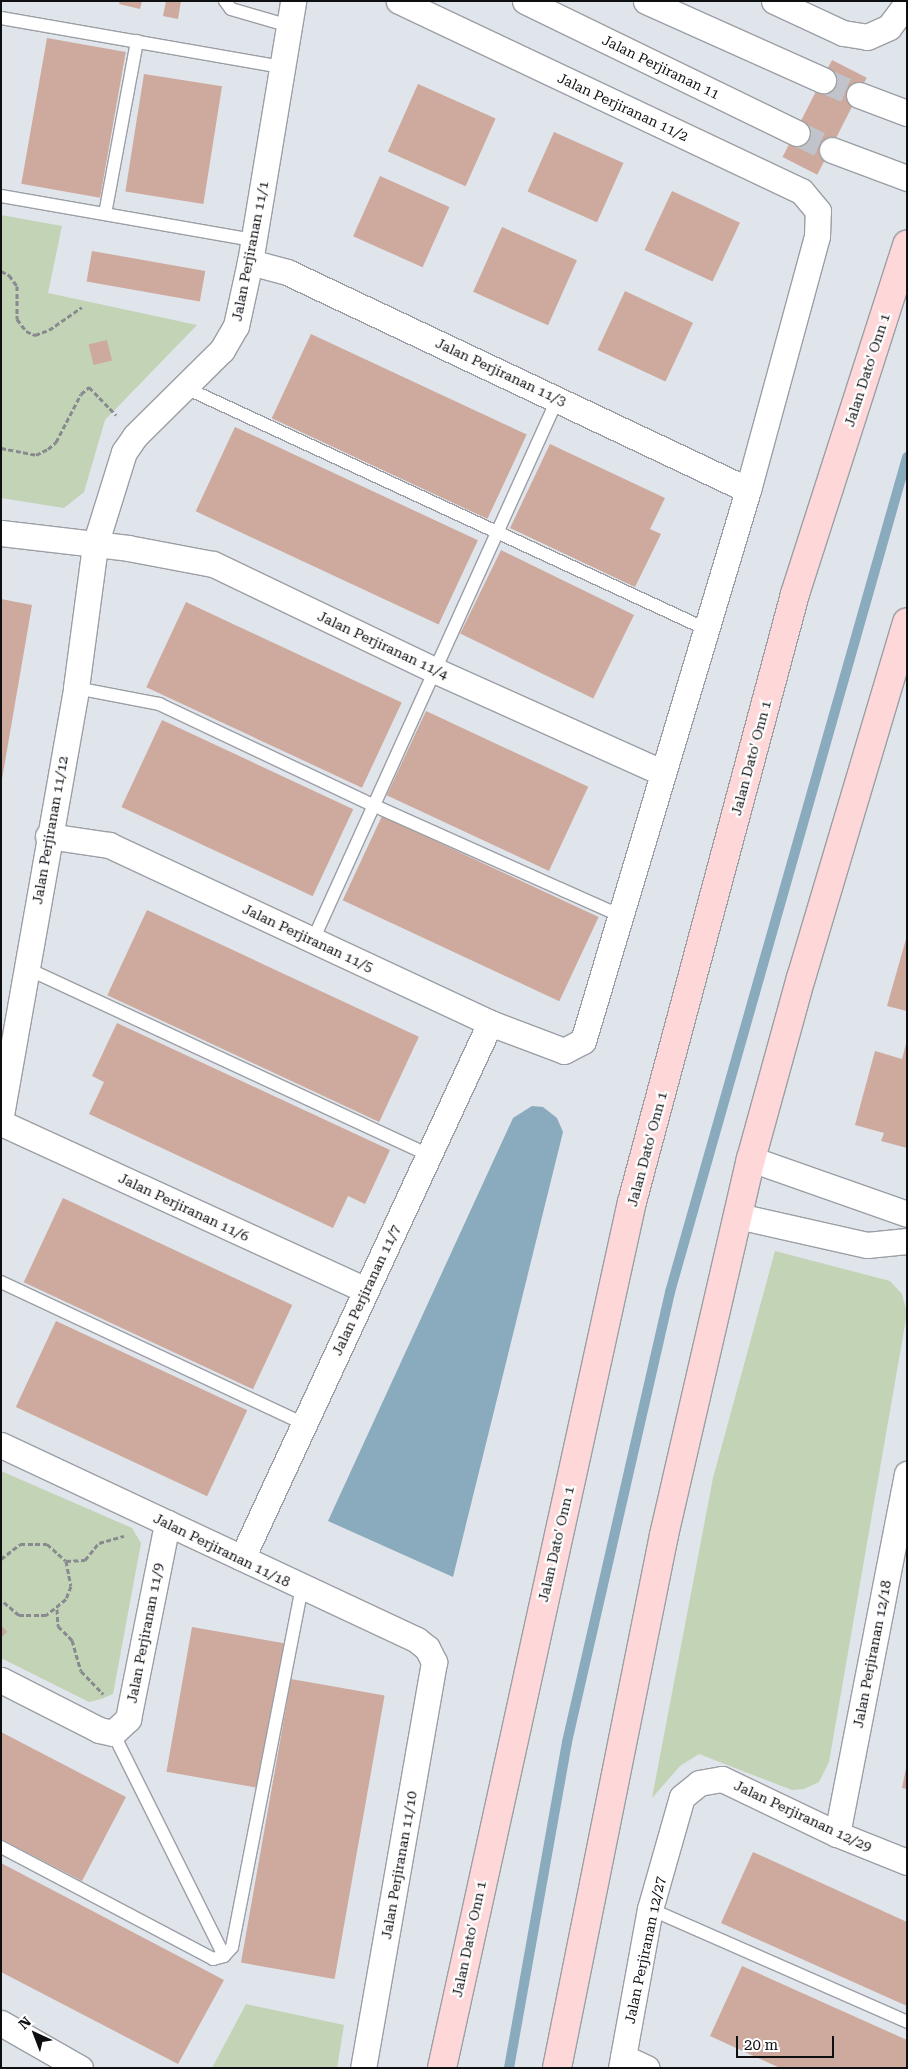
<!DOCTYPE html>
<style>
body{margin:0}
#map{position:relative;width:908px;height:2069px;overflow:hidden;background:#e0e4eb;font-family:"Roboto Serif",serif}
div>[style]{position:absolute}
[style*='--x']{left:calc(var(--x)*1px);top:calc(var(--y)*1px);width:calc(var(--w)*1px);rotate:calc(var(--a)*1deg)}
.green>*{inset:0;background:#c3d3b6}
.water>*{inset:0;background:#8aabbd}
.stream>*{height:10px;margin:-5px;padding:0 5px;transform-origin:5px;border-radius:5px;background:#8aabbd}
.building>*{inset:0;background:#cdaa9d;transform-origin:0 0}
.minor-tunnel>*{height:25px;margin-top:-12.5px;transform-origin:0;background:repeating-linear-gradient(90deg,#c0c4ca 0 25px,transparent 0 37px)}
.path>*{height:3px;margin-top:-1.5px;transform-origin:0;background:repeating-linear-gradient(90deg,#888a8f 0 5px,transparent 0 7.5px)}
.roads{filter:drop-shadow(1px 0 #9b9fa5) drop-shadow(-1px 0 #9b9fa5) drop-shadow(0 1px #9b9fa5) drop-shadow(0 -1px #9b9fa5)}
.service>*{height:12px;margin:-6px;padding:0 6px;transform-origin:6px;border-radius:6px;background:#fff}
.minor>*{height:25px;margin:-12.5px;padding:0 12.5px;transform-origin:12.5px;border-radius:12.5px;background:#fff}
.primary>*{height:28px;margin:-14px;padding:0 14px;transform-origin:14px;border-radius:14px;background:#fed8d9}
span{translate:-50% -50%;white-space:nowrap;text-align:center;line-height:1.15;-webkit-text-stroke:4.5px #fff;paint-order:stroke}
.street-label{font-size:14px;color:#0e0f11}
.frame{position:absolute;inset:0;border:2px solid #0e0f11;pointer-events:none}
.north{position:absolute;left:10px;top:2009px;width:50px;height:50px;-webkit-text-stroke:4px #fff;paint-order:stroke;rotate:317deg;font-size:14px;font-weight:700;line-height:20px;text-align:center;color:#0e0f11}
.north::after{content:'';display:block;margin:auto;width:18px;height:22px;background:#0e0f11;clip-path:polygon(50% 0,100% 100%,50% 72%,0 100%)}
.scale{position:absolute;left:736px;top:2036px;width:98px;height:22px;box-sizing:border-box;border:2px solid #0e0f11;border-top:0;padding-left:6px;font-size:15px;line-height:18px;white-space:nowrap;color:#0e0f11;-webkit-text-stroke:4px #fff;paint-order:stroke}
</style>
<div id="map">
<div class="green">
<i style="clip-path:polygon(1px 215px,62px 226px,48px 293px,197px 325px,105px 420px,84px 492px,64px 508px,1px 498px)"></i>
<i style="clip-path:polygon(775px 1251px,890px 1281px,902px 1294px,907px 1313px,829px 1762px,819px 1782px,804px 1789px,792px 1790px,699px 1754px,680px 1766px,652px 1798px,713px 1478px)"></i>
<i style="clip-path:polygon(1px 1471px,132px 1528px,141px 1543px,113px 1694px,101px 1699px,89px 1702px,1px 1658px)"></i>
<i style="clip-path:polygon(246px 2004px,344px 2025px,337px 2068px,212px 2068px)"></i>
</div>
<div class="water">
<i style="clip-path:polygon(532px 1106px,543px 1107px,557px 1118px,563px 1132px,453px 1577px,328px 1521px,513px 1118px)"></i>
</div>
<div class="stream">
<i style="--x:509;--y:2068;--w:331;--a:-79.9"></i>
<i style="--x:567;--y:1742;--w:462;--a:-77.1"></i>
<i style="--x:670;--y:1292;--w:868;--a:-74.15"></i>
</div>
<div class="building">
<i style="clip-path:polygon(120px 1px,142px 1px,140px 9px,119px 4px)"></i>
<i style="clip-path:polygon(166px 1px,181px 1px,178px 19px,163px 16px)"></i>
<i style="left:47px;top:38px;width:80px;height:148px;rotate:10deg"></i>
<i style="left:832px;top:60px;width:39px;height:109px;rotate:27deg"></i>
<i style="left:144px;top:74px;width:79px;height:119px;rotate:9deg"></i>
<i style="left:418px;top:84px;width:85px;height:74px;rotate:24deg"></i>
<i style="left:554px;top:132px;width:76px;height:65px;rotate:24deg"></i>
<i style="left:380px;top:176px;width:76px;height:66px;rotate:24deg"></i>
<i style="left:672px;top:191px;width:75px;height:65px;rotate:25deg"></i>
<i style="left:502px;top:227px;width:82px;height:71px;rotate:24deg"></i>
<i style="left:92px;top:251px;width:115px;height:31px;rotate:10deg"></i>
<i style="left:625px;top:291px;width:75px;height:65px;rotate:25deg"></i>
<i style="left:311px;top:334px;width:238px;height:93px;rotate:25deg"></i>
<i style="left:107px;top:340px;width:21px;height:19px;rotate:76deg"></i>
<i style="left:235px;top:427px;width:268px;height:93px;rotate:25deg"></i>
<i style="clip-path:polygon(550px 444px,665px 498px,650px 529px,661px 534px,635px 587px,510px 528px)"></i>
<i style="left:501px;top:550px;width:148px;height:93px;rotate:26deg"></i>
<i style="clip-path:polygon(1px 599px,32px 605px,2px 779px,1px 779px)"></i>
<i style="left:186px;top:602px;width:238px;height:94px;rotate:25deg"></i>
<i style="left:426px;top:711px;width:179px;height:93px;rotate:25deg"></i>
<i style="left:162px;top:720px;width:211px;height:96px;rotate:25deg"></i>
<i style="left:382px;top:816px;width:239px;height:93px;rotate:25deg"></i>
<i style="left:147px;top:910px;width:300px;height:94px;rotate:25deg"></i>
<i style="clip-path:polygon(906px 939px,907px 939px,907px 1011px,887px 1006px)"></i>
<i style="clip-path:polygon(117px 1023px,390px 1150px,365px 1204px,348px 1196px,333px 1228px,89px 1114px,104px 1082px,92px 1076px)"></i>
<i style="clip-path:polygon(906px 1044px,907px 1044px,907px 1148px,881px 1141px,884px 1133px,855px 1125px,875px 1051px,902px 1059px)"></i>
<i style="left:63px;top:1198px;width:253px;height:93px;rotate:25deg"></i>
<i style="left:56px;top:1321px;width:211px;height:95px;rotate:25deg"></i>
<i style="clip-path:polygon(1px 1625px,7px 1632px,1px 1638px)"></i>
<i style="left:192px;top:1627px;width:95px;height:147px;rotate:10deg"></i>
<i style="left:291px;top:1679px;width:95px;height:288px;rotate:10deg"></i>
<i style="clip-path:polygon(1px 1732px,126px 1797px,82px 1881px,1px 1839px)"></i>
<i style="clip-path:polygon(906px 1768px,907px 1768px,907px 1789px,902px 1788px)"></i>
<i style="clip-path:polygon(753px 1852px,907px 1922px,907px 2006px,721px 1923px)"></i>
<i style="clip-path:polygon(1px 1863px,224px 1980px,178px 2064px,1px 1972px)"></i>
<i style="clip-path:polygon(742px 1966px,907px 2040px,907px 2068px,780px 2068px,710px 2036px)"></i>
</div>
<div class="minor-tunnel">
<i style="--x:823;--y:80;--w:39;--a:23"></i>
<i style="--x:797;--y:133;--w:39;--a:26"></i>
</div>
<div class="path">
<i style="--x:1;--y:271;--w:9;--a:27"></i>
<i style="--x:9;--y:275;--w:14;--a:54"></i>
<i style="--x:17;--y:286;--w:33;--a:90"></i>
<i style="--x:17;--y:319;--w:15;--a:53"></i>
<i style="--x:26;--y:331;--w:10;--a:24"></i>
<i style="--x:35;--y:335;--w:15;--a:-20"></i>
<i style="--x:49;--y:330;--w:40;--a:-34.9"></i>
<i style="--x:1;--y:448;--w:36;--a:11"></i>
<i style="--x:36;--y:455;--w:13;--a:-27"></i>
<i style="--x:48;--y:449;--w:11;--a:-41"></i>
<i style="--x:56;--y:442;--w:54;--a:-62.5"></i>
<i style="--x:81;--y:394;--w:11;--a:-41"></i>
<i style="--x:89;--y:387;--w:39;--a:46"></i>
<i style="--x:1;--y:1559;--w:24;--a:-38"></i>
<i style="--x:20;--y:1544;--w:27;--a:0"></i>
<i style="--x:47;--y:1544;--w:25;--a:42"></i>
<i style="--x:66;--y:1561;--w:25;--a:79"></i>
<i style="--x:71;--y:1586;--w:14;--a:111"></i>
<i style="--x:66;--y:1599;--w:26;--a:141"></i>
<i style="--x:46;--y:1615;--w:27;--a:180"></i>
<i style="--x:19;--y:1615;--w:23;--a:-140"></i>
<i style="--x:66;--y:1561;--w:19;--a:-3"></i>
<i style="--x:85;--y:1560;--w:22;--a:-51"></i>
<i style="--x:99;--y:1543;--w:26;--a:-16"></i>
<i style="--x:57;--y:1609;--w:17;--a:87"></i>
<i style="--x:58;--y:1626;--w:20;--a:45"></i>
<i style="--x:72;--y:1640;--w:32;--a:74"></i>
<i style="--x:81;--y:1671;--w:32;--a:46"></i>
</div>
<div class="roads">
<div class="service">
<i style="--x:225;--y:1;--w:10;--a:53"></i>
<i style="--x:231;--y:9;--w:60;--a:16.3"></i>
<i style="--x:1;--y:18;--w:285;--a:9.9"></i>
<i style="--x:1;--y:196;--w:257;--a:9.9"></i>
<i style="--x:105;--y:214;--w:176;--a:-79.5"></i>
<i style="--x:186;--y:388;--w:573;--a:24.87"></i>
<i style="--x:76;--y:688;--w:85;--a:10.9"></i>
<i style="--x:159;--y:704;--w:239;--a:25.3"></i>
<i style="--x:375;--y:806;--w:269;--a:24.1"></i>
<i style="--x:313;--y:940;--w:595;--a:-65.68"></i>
<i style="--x:26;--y:968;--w:444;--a:24.9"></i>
<i style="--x:1;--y:1282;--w:335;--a:25.1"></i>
<i style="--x:113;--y:1733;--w:249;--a:63.5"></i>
<i style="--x:1;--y:1847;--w:240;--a:27.8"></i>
<i style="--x:213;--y:1959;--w:11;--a:-15"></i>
<i style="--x:224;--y:1956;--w:12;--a:-48"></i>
<i style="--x:232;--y:1947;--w:366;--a:-79"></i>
<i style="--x:650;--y:1909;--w:281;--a:23.7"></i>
</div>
<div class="minor">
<i style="--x:525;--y:1;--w:302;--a:25.9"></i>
<i style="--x:646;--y:1;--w:194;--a:24.1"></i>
<i style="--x:774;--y:1;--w:76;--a:24.9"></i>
<i style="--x:843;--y:33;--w:24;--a:9"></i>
<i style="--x:867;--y:37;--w:24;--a:-24"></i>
<i style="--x:889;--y:27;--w:30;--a:-53"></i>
<i style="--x:859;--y:95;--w:51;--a:20.6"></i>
<i style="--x:832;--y:150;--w:80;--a:20.5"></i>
<i style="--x:250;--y:262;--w:38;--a:15"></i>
<i style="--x:287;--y:272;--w:510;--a:25.31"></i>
<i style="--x:1;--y:533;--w:128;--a:6.7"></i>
<i style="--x:128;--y:548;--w:86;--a:10.7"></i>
<i style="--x:213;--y:564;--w:245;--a:25.6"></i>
<i style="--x:434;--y:670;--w:251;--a:24.2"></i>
<i style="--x:48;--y:836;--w:62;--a:8.4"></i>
<i style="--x:109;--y:845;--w:421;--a:25"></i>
<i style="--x:490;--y:1023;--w:79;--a:20.7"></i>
<i style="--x:564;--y:1051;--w:21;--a:-28"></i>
<i style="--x:583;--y:1041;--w:575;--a:-73.33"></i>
<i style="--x:748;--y:490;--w:263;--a:-74.8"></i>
<i style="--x:817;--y:236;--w:25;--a:-88"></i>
<i style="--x:818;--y:211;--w:26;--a:-130"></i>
<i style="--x:801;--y:191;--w:445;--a:-154.7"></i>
<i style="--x:1;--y:1115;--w:434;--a:-80"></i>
<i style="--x:76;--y:688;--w:144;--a:-82.4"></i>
<i style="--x:95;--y:545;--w:97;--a:-72.7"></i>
<i style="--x:124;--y:452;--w:19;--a:-55"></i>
<i style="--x:135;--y:436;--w:122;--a:-44.7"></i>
<i style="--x:222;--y:350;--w:28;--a:-60"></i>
<i style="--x:236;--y:326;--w:66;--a:-77.7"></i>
<i style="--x:250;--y:262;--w:265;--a:-80.6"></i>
<i style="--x:1;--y:1123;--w:401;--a:24.6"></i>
<i style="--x:751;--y:1159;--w:165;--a:19.4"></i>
<i style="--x:738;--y:1216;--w:132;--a:12.7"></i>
<i style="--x:867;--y:1245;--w:40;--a:-5.7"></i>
<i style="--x:1;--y:1445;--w:459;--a:25.1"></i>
<i style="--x:417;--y:1640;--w:13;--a:39"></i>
<i style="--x:427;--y:1648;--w:16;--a:63"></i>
<i style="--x:434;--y:1662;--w:412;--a:99.9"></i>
<i style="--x:242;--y:1558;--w:590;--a:-65.13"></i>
<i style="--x:1;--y:1680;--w:110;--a:27"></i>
<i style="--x:99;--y:1730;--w:14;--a:12"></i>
<i style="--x:113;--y:1733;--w:21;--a:-43"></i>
<i style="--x:128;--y:1719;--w:200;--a:-78.7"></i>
<i style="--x:837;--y:1834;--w:367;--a:-79"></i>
<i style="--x:1;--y:2023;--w:91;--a:29.7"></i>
<i style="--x:623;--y:2057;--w:26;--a:25"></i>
<i style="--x:621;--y:2068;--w:162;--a:-79.7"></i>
<i style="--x:650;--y:1909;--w:116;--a:-74.1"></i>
<i style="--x:682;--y:1797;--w:22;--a:-39"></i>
<i style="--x:699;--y:1783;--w:23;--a:-10"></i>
<i style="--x:722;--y:1779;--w:127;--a:25.6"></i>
<i style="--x:837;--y:1834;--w:75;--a:21.8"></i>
</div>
<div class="primary">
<i style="--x:442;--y:2068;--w:887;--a:-77.63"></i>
<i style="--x:632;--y:1202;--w:629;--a:-74.99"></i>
<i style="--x:795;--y:594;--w:367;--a:-72.2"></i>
<i style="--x:557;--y:2068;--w:544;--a:-78.65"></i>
<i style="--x:664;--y:1535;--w:386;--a:-77"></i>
<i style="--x:751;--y:1159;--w:188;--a:-74.6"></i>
<i style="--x:801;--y:978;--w:371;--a:-73.4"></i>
</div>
</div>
<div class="street-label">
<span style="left:661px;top:67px;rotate:26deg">Jalan Perjiranan 11</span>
<span style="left:623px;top:107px;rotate:25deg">Jalan Perjiranan 11/2</span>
<span style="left:250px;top:251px;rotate:-79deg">Jalan Perjiranan 11/1</span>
<span style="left:867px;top:370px;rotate:-72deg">Jalan Dato' Onn 1</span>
<span style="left:501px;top:372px;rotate:25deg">Jalan Perjiranan 11/3</span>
<span style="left:383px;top:645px;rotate:25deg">Jalan Perjiranan 11/4</span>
<span style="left:751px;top:758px;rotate:-75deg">Jalan Dato' Onn 1</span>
<span style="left:50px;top:830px;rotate:-80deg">Jalan Perjiranan 11/12</span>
<span style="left:308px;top:938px;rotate:25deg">Jalan Perjiranan 11/5</span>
<span style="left:647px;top:1149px;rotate:-75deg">Jalan Dato' Onn 1</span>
<span style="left:184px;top:1207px;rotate:25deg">Jalan Perjiranan 11/6</span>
<span style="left:366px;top:1290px;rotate:-65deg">Jalan Perjiranan 11/7</span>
<span style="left:556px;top:1544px;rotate:-77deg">Jalan Dato' Onn 1</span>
<span style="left:222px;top:1550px;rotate:26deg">Jalan Perjiranan 11/18</span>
<span style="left:145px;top:1633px;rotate:-79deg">Jalan Perjiranan 11/9</span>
<span style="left:872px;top:1654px;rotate:-79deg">Jalan Perjiranan 12/18</span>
<span style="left:803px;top:1816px;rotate:25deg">Jalan Perjiranan 12/29</span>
<span style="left:399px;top:1865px;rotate:-80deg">Jalan Perjiranan 11/10</span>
<span style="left:469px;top:1939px;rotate:-78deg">Jalan Dato' Onn 1</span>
<span style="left:645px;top:1950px;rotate:-78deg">Jalan Perjiranan 12/27</span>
</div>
<div class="frame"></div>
<div class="north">N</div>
<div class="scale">20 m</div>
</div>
